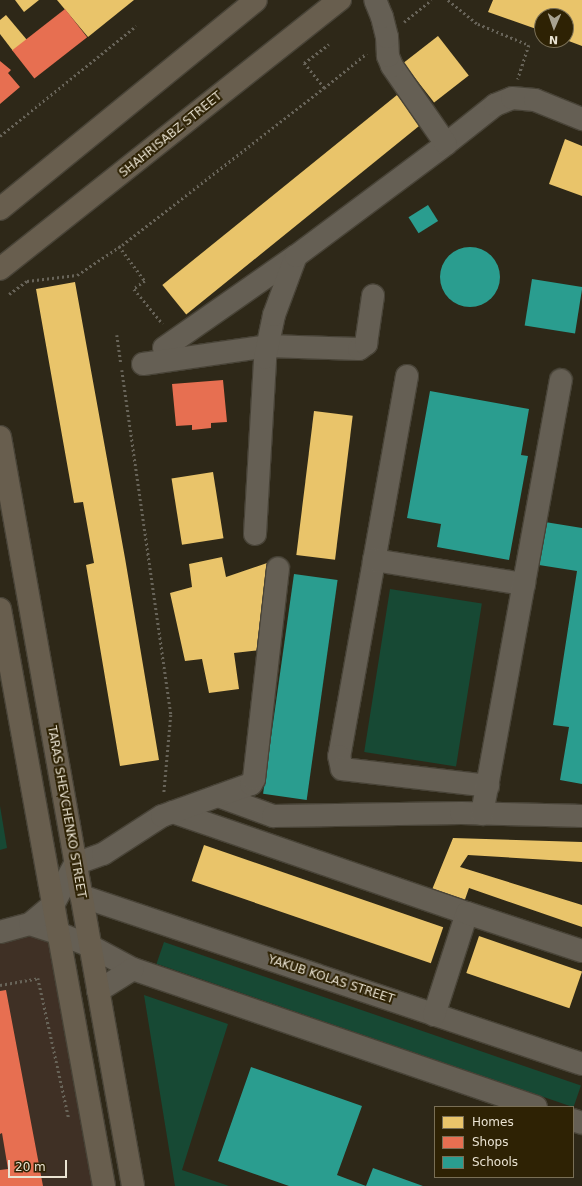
<!DOCTYPE html>
<style>
body{margin:0}
#map{position:relative;width:582px;height:1186px;overflow:hidden;background:#2e2818;font-family:"DejaVu Sans",sans-serif}
div>[style]{position:absolute}
[style*='--x']{left:calc(var(--x)*1px);top:calc(var(--y)*1px);width:calc(var(--w)*1px);rotate:calc(var(--a)*1deg)}
.commercial>*{inset:0;background:#3f3025}
.green>*{inset:0;background:#174934;transform-origin:0 0}
.homes>*{inset:0;background:#e9c46a;transform-origin:0 0}
.shops>*{inset:0;background:#e76f51;transform-origin:0 0}
.schools>*{inset:0;background:#2a9d8f;transform-origin:0 0}
.round{border-radius:50%}
.path>*{height:2.5px;margin-top:-1.25px;transform-origin:0;background:repeating-linear-gradient(90deg,#686459 0 2px,transparent 0 5px)}
.roads{filter:drop-shadow(1px 0 #484337) drop-shadow(-1px 0 #484337) drop-shadow(0 1px #484337) drop-shadow(0 -1px #484337)}
.minor>*{height:22px;margin:-11px;padding:0 11px;transform-origin:11px;border-radius:11px;background:#655f54}
.major>*{height:22px;margin:-11px;padding:0 11px;transform-origin:11px;border-radius:11px;background:#685e4e}
span{translate:-50% -50%;white-space:nowrap;text-align:center;line-height:1.15;-webkit-text-stroke:4px #2e2204;paint-order:stroke}
.street-label{font-size:12px;color:#eae3d2}
.legend{position:absolute;left:434px;top:1106px;width:140px;height:72px;box-sizing:border-box;background:#2e2204;border:1px solid #796f56;margin:0;padding:5px 7px;list-style:none;font-size:12px;color:#eae3d2}
.legend li{display:flex;align-items:center;gap:8px;height:20px}
.legend b{width:20px;border:1px solid #796f56}
.north{position:absolute;left:534px;top:8px;width:40px;height:40px;box-sizing:border-box;background:#2e2204;border:1px solid #796f56;border-radius:50%;rotate:182deg;font-size:11px;font-weight:700;line-height:16px;text-align:center;color:#eae3d2}
.north::after{content:'';display:block;margin:auto;width:14px;height:18px;background:#a8a291;clip-path:polygon(50% 0,100% 100%,50% 72%,0 100%)}
.scale{position:absolute;left:8px;top:1160px;width:59px;height:18px;box-sizing:border-box;border:2px solid #eae3d2;border-top:0;padding-left:5px;font-size:12px;line-height:14px;white-space:nowrap;color:#eae3d2;-webkit-text-stroke:3px #2e2204;paint-order:stroke}
</style>
<div id="map">
<div class="commercial">
<i style="clip-path:polygon(0 932px,58px 933px,104px 1186px,0 1186px)"></i>
</div>
<div class="green">
<i style="left:390px;top:589px;width:93px;height:165px;rotate:9deg"></i>
<i style="clip-path:polygon(0 806px,7px 848px,0 850px)"></i>
<i style="left:164px;top:942px;width:441px;height:23px;rotate:19deg"></i>
<i style="clip-path:polygon(144px 995px,228px 1024px,182px 1170px,229px 1186px,175px 1186px)"></i>
</div>
<div class="homes">
<i style="clip-path:polygon(15px 0,39px 0,24px 12px)"></i>
<i style="clip-path:polygon(57px 0,134px 0,88px 37px)"></i>
<i style="clip-path:polygon(493px 0,582px 0,582px 46px,566px 40px,566px 16px,542px 16px,542px 31px,488px 12px)"></i>
<i style="clip-path:polygon(6px 15px,27px 40px,13px 51px,0 34px,0 20px)"></i>
<i style="left:438px;top:36px;width:50px;height:44px;rotate:52deg"></i>
<i style="left:397px;top:95px;width:38px;height:302px;rotate:51deg"></i>
<i style="clip-path:polygon(565px 139px,582px 146px,582px 196px,549px 184px)"></i>
<i style="clip-path:polygon(75px 282px,125px 558px,159px 760px,120px 766px,86px 565px,94px 563px,83px 502px,74px 503px,36px 289px)"></i>
<i style="left:314px;top:411px;width:39px;height:145px;rotate:7deg"></i>
<i style="left:213px;top:472px;width:67px;height:42px;rotate:81deg"></i>
<i style="clip-path:polygon(222px 557px,226px 577px,270px 562px,261px 650px,234px 653px,239px 689px,209px 693px,202px 659px,185px 661px,170px 593px,192px 587px,189px 564px)"></i>
<i style="clip-path:polygon(453px 838px,582px 842px,582px 862px,468px 855px,460px 867px,582px 905px,582px 927px,469px 888px,462px 908px,429px 897px)"></i>
<i style="left:204px;top:845px;width:253px;height:38px;rotate:19deg"></i>
<i style="left:479px;top:936px;width:109px;height:39px;rotate:19deg"></i>
</div>
<div class="shops">
<i style="left:65px;top:9px;width:36px;height:67px;rotate:52deg"></i>
<i style="clip-path:polygon(0 61px,11px 70px,8px 73px,20px 87px,0 104px)"></i>
<i style="clip-path:polygon(223px 380px,227px 422px,211px 423px,211px 428px,192px 430px,192px 425px,176px 426px,172px 384px)"></i>
<i style="clip-path:polygon(6px 990px,43px 1186px,0 1186px,0 1170px,8px 1169px,2px 1133px,0 1134px,0 991px)"></i>
</div>
<div class="schools">
<i style="left:428px;top:205px;width:19px;height:23px;rotate:58deg"></i>
<i class="round" style="left:440px;top:247px;width:60px;height:60px"></i>
<i style="left:532px;top:279px;width:51px;height:47px;rotate:9deg"></i>
<i style="clip-path:polygon(430px 391px,529px 409px,521px 455px,528px 456px,509px 560px,437px 547px,441px 524px,407px 518px)"></i>
<i style="clip-path:polygon(545px 522px,582px 528px,582px 784px,560px 780px,569px 727px,553px 725px,577px 571px,539px 565px)"></i>
<i style="left:294px;top:574px;width:44px;height:222px;rotate:8deg"></i>
<i style="clip-path:polygon(251px 1067px,362px 1106px,337px 1175px,366px 1186px,373px 1168px,423px 1186px,289px 1186px,218px 1161px)"></i>
</div>
<div class="path">
<i style="--x:448;--y:0;--w:38;--a:39"></i>
<i style="--x:478;--y:24;--w:55;--a:22.4"></i>
<i style="--x:529;--y:45;--w:36;--a:108"></i>
<i style="--x:404;--y:22;--w:35;--a:-39"></i>
<i style="--x:324;--y:88;--w:32;--a:-129"></i>
<i style="--x:304;--y:63;--w:31;--a:-37"></i>
<i style="--x:0;--y:136;--w:175;--a:-39"></i>
<i style="--x:119;--y:246;--w:44;--a:53.4"></i>
<i style="--x:145;--y:281;--w:14;--a:144"></i>
<i style="--x:134;--y:289;--w:45;--a:50.4"></i>
<i style="--x:9;--y:294;--w:22;--a:-36"></i>
<i style="--x:27;--y:281;--w:50;--a:-6.8"></i>
<i style="--x:77;--y:275;--w:54;--a:-33.7"></i>
<i style="--x:122;--y:245;--w:256;--a:-37.9"></i>
<i style="--x:324;--y:88;--w:55;--a:-39.1"></i>
<i style="--x:117;--y:335;--w:28;--a:82"></i>
<i style="--x:122;--y:370;--w:348;--a:81.9"></i>
<i style="--x:171;--y:715;--w:79;--a:95.1"></i>
<i style="--x:0;--y:985;--w:39;--a:-10"></i>
<i style="--x:38;--y:978;--w:144;--a:77.6"></i>
</div>
<div class="roads">
<div class="minor">
<i style="--x:446;--y:144;--w:63;--a:-38.5"></i>
<i style="--x:495;--y:105;--w:18;--a:-22"></i>
<i style="--x:512;--y:98;--w:23;--a:5"></i>
<i style="--x:535;--y:100;--w:51;--a:22"></i>
<i style="--x:164;--y:348;--w:161;--a:-34.9"></i>
<i style="--x:143;--y:364;--w:126;--a:-8.2"></i>
<i style="--x:268;--y:346;--w:91;--a:1.9"></i>
<i style="--x:359;--y:349;--w:9;--a:-36"></i>
<i style="--x:366;--y:344;--w:49;--a:-81.7"></i>
<i style="--x:407;--y:376;--w:386;--a:100.1"></i>
<i style="--x:339;--y:756;--w:13;--a:77"></i>
<i style="--x:342;--y:769;--w:147;--a:6.6"></i>
<i style="--x:255;--y:534;--w:176;--a:-86.7"></i>
<i style="--x:265;--y:358;--w:44;--a:-78.2"></i>
<i style="--x:274;--y:315;--w:63;--a:-69.6"></i>
<i style="--x:296;--y:256;--w:187;--a:-36.7"></i>
<i style="--x:446;--y:144;--w:95;--a:-124.7"></i>
<i style="--x:392;--y:66;--w:11;--a:-112"></i>
<i style="--x:388;--y:56;--w:19;--a:-93"></i>
<i style="--x:387;--y:37;--w:21;--a:-104"></i>
<i style="--x:382;--y:17;--w:18;--a:-112"></i>
<i style="--x:374;--y:560;--w:152;--a:9.1"></i>
<i style="--x:218;--y:796;--w:59;--a:20"></i>
<i style="--x:273;--y:816;--w:188;--a:-0.9"></i>
<i style="--x:461;--y:813;--w:121;--a:1.4"></i>
<i style="--x:173;--y:812;--w:311;--a:19"></i>
<i style="--x:482;--y:814;--w:441;--a:-79.7"></i>
<i style="--x:81;--y:896;--w:528;--a:18.54"></i>
<i style="--x:30;--y:924;--w:29;--a:18"></i>
<i style="--x:58;--y:933;--w:35;--a:22"></i>
<i style="--x:90;--y:946;--w:49;--a:28.1"></i>
<i style="--x:133;--y:969;--w:426;--a:18.9"></i>
<i style="--x:0;--y:932;--w:31;--a:-15"></i>
<i style="--x:30;--y:924;--w:30;--a:-40"></i>
<i style="--x:53;--y:905;--w:47;--a:-61.8"></i>
<i style="--x:75;--y:864;--w:30;--a:-20"></i>
<i style="--x:103;--y:854;--w:70;--a:-32.8"></i>
<i style="--x:162;--y:816;--w:95;--a:-19.8"></i>
<i style="--x:251;--y:784;--w:6;--a:-59"></i>
<i style="--x:254;--y:779;--w:212;--a:-83.5"></i>
<i style="--x:98;--y:991;--w:41;--a:-32.2"></i>
<i style="--x:434;--y:1015;--w:107;--a:-72.1"></i>
<i style="--x:467;--y:913;--w:121;--a:18.3"></i>
<i style="--x:573;--y:1120;--w:9;--a:18"></i>
</div>
<div class="major">
<i style="--x:0;--y:209;--w:330;--a:-39.2"></i>
<i style="--x:0;--y:269;--w:434;--a:-38.4"></i>
<i style="--x:0;--y:437;--w:761;--a:79.93"></i>
<i style="--x:0;--y:609;--w:586;--a:79.78"></i>
</div>
</div>
<div class="street-label">
<span style="left:171px;top:135px;rotate:-39deg">SHAHRISABZ STREET</span>
<span style="left:66px;top:812px;rotate:80deg">TARAS SHEVCHENKO STREET</span>
<span style="left:331px;top:980px;rotate:18deg">YAKUB KOLAS STREET</span>
</div>
<ul class="legend">
<li><b style="height:11px;background:#e9c46a"></b>Homes</li>
<li><b style="height:11px;background:#e76f51"></b>Shops</li>
<li><b style="height:11px;background:#2a9d8f"></b>Schools</li>
</ul>
<div class="north">N</div>
<div class="scale">20 m</div>
</div>
